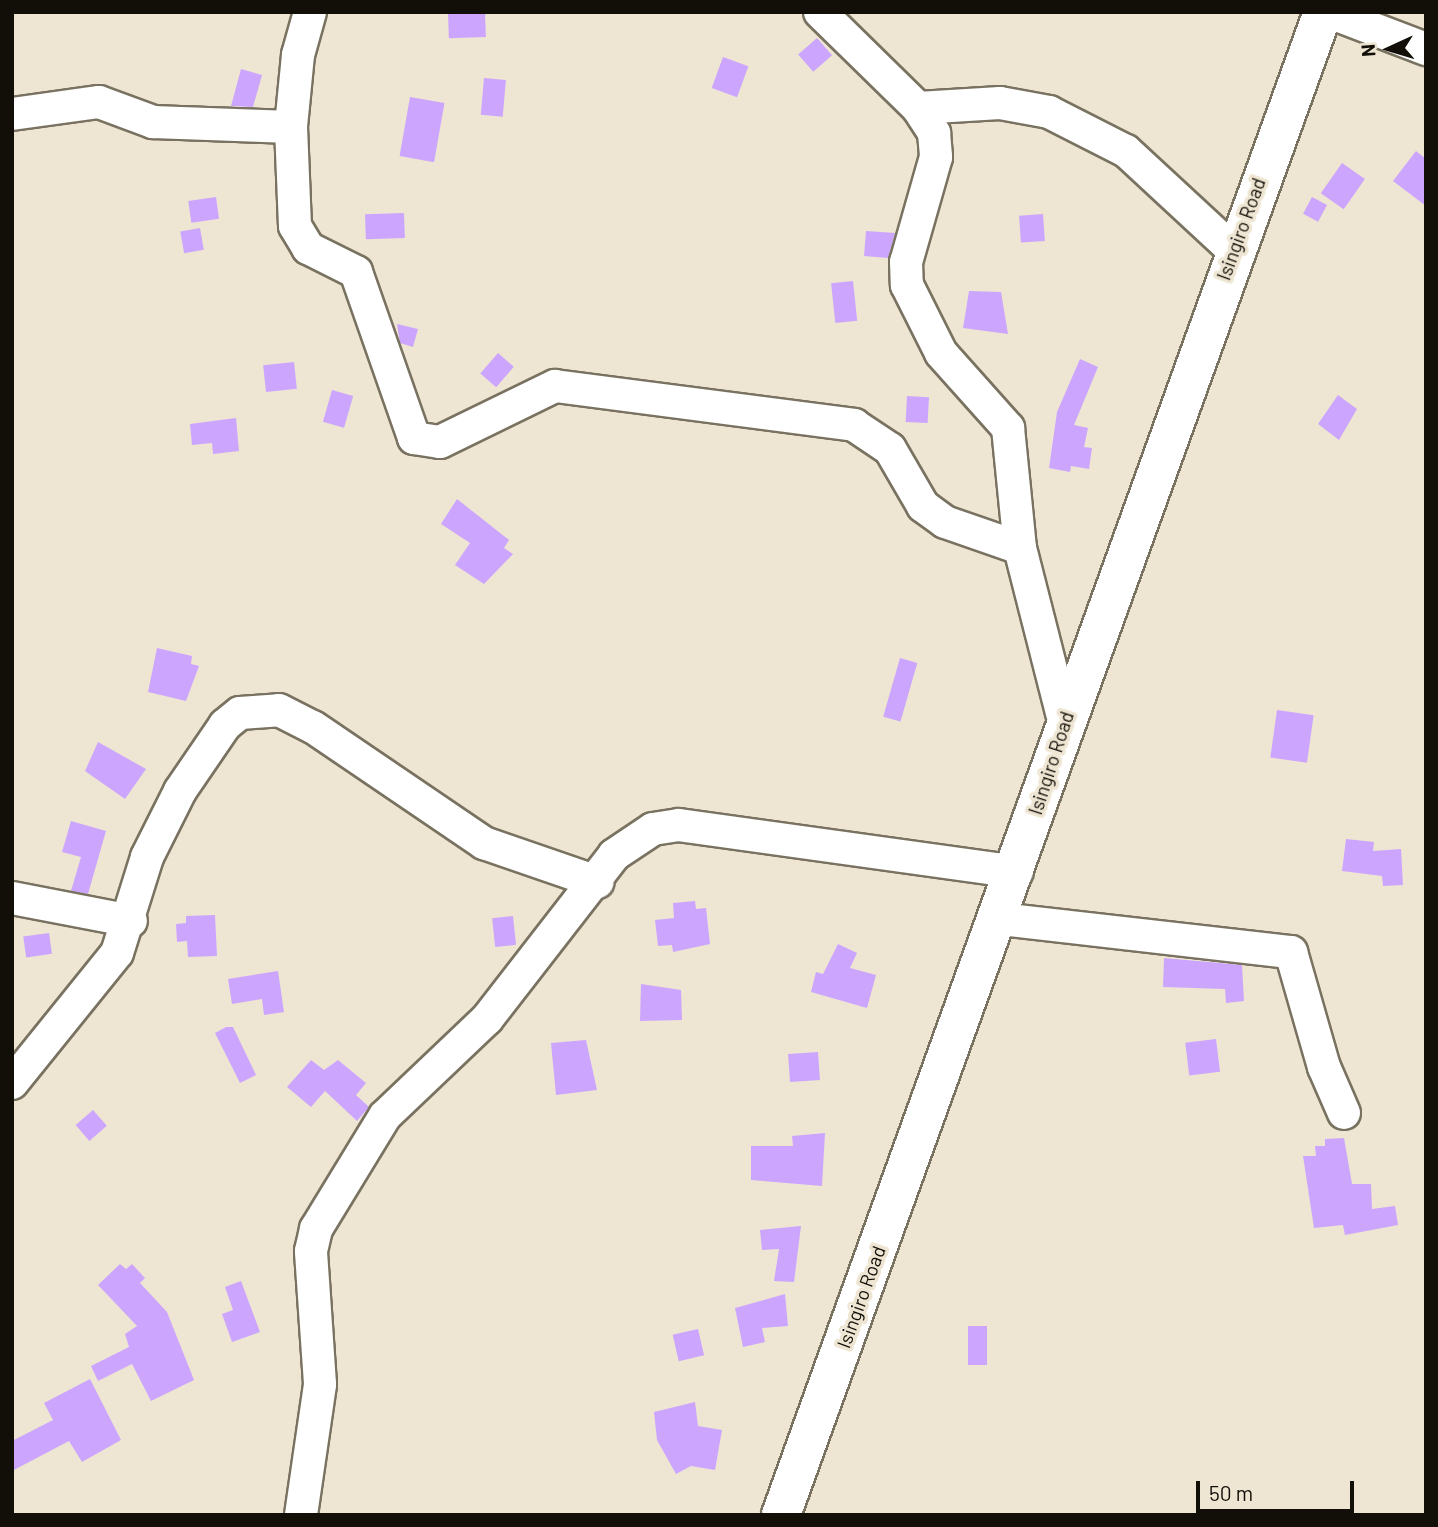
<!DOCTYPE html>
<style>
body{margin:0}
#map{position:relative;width:1438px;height:1527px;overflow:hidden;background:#eee5d2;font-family:Barlow,sans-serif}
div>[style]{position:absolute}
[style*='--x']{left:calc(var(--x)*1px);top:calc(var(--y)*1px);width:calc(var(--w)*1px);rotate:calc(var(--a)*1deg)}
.building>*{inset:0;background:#cca6fe;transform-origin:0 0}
.roads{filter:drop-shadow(2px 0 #797260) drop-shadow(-2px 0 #797260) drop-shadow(0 2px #797260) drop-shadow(0 -2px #797260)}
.minor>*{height:32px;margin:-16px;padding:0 16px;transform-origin:16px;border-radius:16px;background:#fff}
.major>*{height:38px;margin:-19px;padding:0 19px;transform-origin:19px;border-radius:19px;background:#fff}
span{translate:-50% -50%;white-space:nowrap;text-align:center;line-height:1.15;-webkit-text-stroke:7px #eee5d2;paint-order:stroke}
.street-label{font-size:19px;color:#120f08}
.frame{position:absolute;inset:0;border:14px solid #120f08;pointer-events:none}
.north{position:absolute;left:1354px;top:14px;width:70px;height:70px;-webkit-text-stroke:5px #eee5d2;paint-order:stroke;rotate:266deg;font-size:19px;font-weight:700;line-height:28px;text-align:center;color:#120f08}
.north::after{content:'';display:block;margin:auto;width:24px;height:32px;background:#120f08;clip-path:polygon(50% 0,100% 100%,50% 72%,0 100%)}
.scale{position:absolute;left:1196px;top:1481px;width:158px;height:32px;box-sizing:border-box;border:4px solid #120f08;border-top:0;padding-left:9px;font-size:21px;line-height:24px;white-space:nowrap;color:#120f08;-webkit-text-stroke:5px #eee5d2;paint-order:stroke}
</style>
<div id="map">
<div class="building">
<i style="left:485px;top:12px;width:25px;height:37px;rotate:88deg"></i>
<i style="left:817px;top:38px;width:23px;height:25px;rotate:49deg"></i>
<i style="left:723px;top:57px;width:27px;height:33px;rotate:20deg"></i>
<i style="clip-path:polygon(241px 69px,262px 75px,253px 107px,231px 106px)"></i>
<i style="left:484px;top:78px;width:22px;height:37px;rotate:5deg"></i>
<i style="left:410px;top:97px;width:35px;height:60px;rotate:10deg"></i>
<i style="clip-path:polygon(1416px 151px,1426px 159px,1426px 206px,1393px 181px)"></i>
<i style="left:1342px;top:163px;width:28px;height:37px;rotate:35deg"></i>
<i style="left:216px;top:197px;width:22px;height:28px;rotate:82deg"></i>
<i style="left:1312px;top:197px;width:17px;height:19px;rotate:28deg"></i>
<i style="left:404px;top:213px;width:25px;height:39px;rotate:88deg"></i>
<i style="left:1043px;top:214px;width:27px;height:24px;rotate:86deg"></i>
<i style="left:200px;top:228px;width:22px;height:20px;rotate:80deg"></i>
<i style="clip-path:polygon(866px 231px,895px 233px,888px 258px,864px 256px)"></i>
<i style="left:853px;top:281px;width:40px;height:22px;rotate:84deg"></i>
<i style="clip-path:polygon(969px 291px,1001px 292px,1008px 334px,963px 328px)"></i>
<i style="clip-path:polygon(397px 324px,418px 329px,413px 347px,400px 343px)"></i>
<i style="left:498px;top:353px;width:21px;height:27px;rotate:41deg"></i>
<i style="clip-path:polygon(1080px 359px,1098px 367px,1074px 425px,1088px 428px,1084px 447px,1092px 448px,1089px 469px,1071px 466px,1070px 472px,1049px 468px,1057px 412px)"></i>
<i style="left:294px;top:362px;width:27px;height:31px;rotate:84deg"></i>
<i style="left:332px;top:390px;width:22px;height:33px;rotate:16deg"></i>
<i style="clip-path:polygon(1338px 395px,1357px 409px,1339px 440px,1318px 424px)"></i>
<i style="left:907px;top:396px;width:22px;height:26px;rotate:3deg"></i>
<i style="clip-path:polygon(236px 418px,239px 451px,213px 454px,212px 443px,192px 445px,190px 424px)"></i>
<i style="clip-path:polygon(457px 499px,509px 540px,504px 548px,513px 554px,484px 584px,455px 565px,470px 543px,441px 524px)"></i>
<i style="clip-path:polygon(157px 648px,192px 656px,191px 664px,199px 666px,186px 701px,148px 692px)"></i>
<i style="left:900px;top:658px;width:18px;height:61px;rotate:16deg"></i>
<i style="left:1277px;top:710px;width:37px;height:48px;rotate:8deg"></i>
<i style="clip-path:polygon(98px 742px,146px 769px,125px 799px,85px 771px)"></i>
<i style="clip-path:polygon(71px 821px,106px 831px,88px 894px,71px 891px,81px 857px,62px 852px)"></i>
<i style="clip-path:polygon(1346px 839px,1374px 842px,1373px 851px,1401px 849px,1403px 885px,1383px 886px,1382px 876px,1342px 871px)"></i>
<i style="clip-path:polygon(695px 901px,696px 909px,706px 908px,710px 944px,673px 952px,672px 945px,658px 946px,655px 920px,674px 918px,673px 903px)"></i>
<i style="clip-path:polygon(215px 915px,217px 956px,188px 957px,187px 941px,177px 942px,176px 924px,186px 923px,186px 916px)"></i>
<i style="left:513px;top:916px;width:29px;height:21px;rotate:84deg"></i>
<i style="left:49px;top:933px;width:21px;height:26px;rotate:82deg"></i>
<i style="clip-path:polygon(838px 944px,857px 953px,850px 968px,876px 975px,867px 1008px,811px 992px,816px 972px,823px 974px)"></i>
<i style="clip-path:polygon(1164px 958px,1242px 965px,1244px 1001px,1226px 1003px,1225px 989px,1163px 987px)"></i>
<i style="clip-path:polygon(278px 971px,284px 1012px,264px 1015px,262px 999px,232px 1004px,228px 979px)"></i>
<i style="clip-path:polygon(641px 984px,681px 990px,682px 1020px,640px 1021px)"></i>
<i style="clip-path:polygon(226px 1027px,233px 1027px,256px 1075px,240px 1083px,215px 1033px)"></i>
<i style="left:1216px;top:1039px;width:33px;height:31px;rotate:83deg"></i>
<i style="clip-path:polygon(586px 1040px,597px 1090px,556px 1095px,551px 1043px)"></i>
<i style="left:818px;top:1052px;width:28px;height:30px;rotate:86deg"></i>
<i style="clip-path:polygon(311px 1060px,324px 1070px,338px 1060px,366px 1083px,356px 1095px,369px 1107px,357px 1121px,325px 1091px,311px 1107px,287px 1087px)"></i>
<i style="left:93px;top:1110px;width:21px;height:23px;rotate:49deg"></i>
<i style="clip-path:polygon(825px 1133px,822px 1186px,751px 1180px,751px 1146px,793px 1146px,792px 1136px)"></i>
<i style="clip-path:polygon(1344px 1138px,1352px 1184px,1371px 1184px,1372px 1209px,1395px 1206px,1398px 1225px,1345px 1235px,1343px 1225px,1314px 1228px,1303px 1156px,1316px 1156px,1315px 1146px,1325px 1146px,1325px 1139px)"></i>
<i style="clip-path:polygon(801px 1226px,794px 1282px,774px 1281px,779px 1249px,762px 1250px,760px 1230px)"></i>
<i style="clip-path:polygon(120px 1264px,126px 1269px,132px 1264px,145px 1278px,140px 1283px,167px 1312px,194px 1380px,151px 1401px,132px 1364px,98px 1381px,91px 1366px,129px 1347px,125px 1334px,137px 1326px,98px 1285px)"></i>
<i style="clip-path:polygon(241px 1281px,260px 1332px,232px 1342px,222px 1314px,233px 1310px,225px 1287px)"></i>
<i style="clip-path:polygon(785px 1294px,788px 1326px,762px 1328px,765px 1342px,743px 1347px,735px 1308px)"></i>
<i style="left:968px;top:1326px;width:19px;height:39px"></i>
<i style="left:698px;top:1329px;width:27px;height:26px;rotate:77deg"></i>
<i style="clip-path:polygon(90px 1379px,121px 1440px,82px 1462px,69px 1441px,12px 1471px,12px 1441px,53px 1420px,44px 1403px)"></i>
<i style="clip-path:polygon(695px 1402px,698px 1426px,722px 1430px,715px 1470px,691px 1466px,676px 1474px,657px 1440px,654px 1412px)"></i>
</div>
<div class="roads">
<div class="minor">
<i style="--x:310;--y:12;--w:45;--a:105.6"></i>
<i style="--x:298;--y:55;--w:72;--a:95.6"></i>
<i style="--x:291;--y:127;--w:99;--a:87.7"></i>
<i style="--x:295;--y:226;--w:26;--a:59"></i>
<i style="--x:308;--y:248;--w:54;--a:26.6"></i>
<i style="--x:356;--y:272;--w:176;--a:70.7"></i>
<i style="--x:414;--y:438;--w:26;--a:9"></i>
<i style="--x:440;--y:442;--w:128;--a:-26"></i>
<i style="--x:555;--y:386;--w:302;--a:7.4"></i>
<i style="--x:854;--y:425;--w:43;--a:33.7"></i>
<i style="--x:890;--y:449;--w:66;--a:59.9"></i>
<i style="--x:923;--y:506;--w:27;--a:36"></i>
<i style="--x:945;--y:522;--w:79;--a:19.1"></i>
<i style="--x:820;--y:12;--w:137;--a:44.4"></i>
<i style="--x:918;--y:108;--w:30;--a:57"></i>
<i style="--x:934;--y:133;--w:24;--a:85"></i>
<i style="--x:936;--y:157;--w:109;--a:105.9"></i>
<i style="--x:906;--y:262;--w:23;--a:88"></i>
<i style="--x:907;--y:285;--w:76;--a:63.4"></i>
<i style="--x:941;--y:353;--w:101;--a:48.2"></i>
<i style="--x:1008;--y:428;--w:121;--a:84.3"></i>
<i style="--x:1020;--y:548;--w:179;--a:75.7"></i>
<i style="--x:1329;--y:12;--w:104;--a:20.9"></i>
<i style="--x:918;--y:108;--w:82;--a:-3.5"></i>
<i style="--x:1000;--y:103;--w:50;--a:10.4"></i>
<i style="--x:1049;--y:112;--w:86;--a:26.9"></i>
<i style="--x:1126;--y:151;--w:146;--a:42.8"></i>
<i style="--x:12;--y:114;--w:88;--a:-7.9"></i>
<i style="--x:99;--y:102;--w:58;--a:20.3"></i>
<i style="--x:153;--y:122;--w:138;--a:2.1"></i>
<i style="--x:12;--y:898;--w:121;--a:10.9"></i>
<i style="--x:1000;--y:919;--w:293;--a:6.5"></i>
<i style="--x:1291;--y:952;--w:120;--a:74"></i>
<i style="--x:1324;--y:1067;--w:50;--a:66.5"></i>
<i style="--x:12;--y:1083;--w:167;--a:-51.1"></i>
<i style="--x:117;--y:953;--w:101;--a:-72.6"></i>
<i style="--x:147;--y:857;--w:74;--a:-63.4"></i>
<i style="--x:180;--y:791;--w:80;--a:-55.7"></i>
<i style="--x:225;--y:725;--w:19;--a:-39"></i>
<i style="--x:240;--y:713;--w:39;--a:-4"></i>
<i style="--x:279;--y:710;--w:38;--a:27"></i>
<i style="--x:313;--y:727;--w:207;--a:34.2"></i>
<i style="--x:484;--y:843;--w:120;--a:19"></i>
<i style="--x:301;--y:1515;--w:132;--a:-81.7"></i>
<i style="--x:320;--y:1384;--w:133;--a:-93.9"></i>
<i style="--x:311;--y:1251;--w:23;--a:-77"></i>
<i style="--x:316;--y:1229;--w:132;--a:-58.6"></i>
<i style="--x:385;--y:1116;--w:141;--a:-43.6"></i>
<i style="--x:487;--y:1019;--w:207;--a:-52.2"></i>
<i style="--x:614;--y:855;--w:47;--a:-33.7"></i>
<i style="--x:653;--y:829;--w:26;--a:-9"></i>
<i style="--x:679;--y:825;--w:341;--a:7.9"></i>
</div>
<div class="major">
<i style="--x:781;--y:1515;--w:1598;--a:-70.17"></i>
</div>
</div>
<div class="street-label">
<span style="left:1241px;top:229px;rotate:-70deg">Isingiro Road</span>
<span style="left:1051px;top:763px;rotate:-72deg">Isingiro Road</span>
<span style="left:861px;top:1297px;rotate:-70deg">Isingiro Road</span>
</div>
<div class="frame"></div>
<div class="north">N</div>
<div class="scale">50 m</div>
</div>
